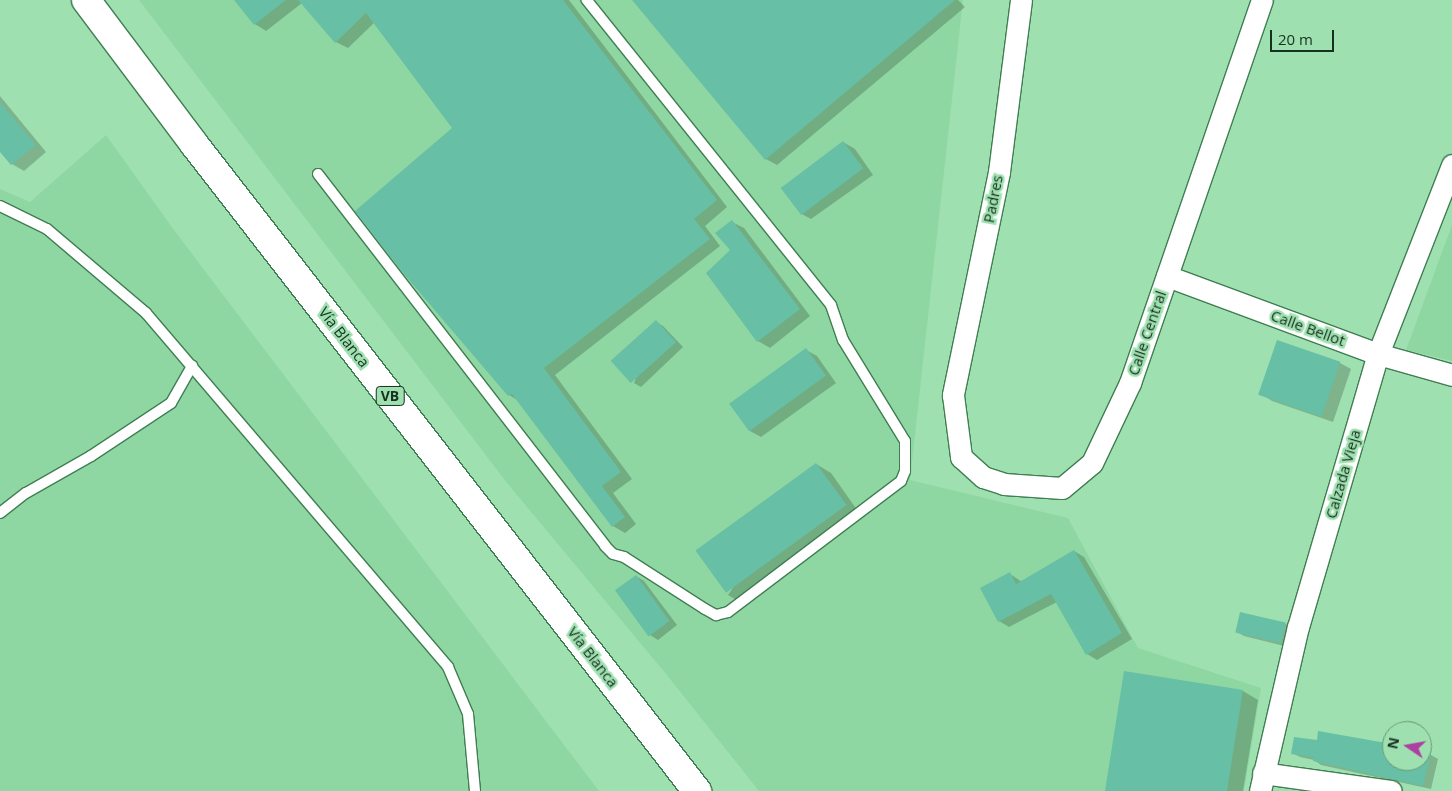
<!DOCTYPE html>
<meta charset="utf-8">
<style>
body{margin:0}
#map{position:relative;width:1452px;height:791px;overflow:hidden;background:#9fe0b0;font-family:"Open Sans",sans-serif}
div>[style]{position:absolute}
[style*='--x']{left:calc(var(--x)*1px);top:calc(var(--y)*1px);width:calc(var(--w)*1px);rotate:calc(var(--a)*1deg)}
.built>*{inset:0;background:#8fd7a2}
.shadow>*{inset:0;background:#0003}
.building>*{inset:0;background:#67bfa5;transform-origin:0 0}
.roads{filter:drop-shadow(1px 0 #3f7e52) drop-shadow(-1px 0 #3f7e52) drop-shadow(0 1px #3f7e52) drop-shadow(0 -1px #3f7e52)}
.lane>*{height:10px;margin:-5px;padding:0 5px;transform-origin:5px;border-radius:5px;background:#fff}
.street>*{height:21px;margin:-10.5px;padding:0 10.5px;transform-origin:10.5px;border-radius:10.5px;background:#fff}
.primary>*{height:28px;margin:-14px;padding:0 14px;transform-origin:14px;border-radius:14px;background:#fff}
span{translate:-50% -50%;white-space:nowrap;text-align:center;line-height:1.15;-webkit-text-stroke:5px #9fe0b0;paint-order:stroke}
.shield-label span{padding:1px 4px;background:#9fe0b0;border:1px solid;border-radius:4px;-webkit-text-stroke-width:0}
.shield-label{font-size:14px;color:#17311f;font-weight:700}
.street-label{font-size:15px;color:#17311f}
.north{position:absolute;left:1382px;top:721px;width:50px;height:50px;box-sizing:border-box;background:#9fe0b0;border:1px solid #699a76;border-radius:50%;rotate:282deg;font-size:14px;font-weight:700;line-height:20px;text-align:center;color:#17311f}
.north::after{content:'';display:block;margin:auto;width:18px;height:22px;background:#ad41a2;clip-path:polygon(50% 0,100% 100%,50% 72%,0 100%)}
.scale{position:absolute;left:1270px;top:30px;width:64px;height:22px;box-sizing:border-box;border:2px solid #17311f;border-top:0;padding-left:6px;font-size:15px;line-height:18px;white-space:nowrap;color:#17311f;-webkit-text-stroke:4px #9fe0b0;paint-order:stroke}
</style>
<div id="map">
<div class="built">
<i style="clip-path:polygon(139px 0,963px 0,910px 480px,1068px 518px,1138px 648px,1261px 688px,1244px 791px,759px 791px,666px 674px,507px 483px)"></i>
<i style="clip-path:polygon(106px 135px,174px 230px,599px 791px,0 791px,0 189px,30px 202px)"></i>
<i style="clip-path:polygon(1452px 225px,1452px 361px,1406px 350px)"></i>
</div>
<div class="shadow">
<i style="clip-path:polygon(235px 0,569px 0,727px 207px,705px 226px,720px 246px,555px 375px,632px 479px,613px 493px,636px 524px,625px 533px,613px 526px,519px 401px,509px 395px,454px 128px,375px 22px,348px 48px,336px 42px,302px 3px,266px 31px,255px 24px)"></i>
<i style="clip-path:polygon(633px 0,958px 0,965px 7px,777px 165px,766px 159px)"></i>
<i style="clip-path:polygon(0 96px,46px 152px,24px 171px,12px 164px,0 150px)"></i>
<i style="clip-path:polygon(843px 142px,855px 149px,873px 175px,811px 219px,800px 213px)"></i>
<i style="clip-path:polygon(732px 222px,744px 228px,810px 316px,770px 348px,758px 341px,707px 273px,732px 250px)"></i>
<i style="clip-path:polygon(656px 322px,663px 326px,683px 347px,641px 387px,634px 383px)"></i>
<i style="clip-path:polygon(1278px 341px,1340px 363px,1351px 369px,1333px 422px,1272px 401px,1261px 394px)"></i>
<i style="clip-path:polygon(806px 350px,817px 356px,836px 383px,761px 437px,750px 431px)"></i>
<i style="clip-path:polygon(816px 464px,831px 473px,860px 514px,743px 604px,728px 595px)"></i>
<i style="clip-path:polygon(1074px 551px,1084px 557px,1132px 639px,1097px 660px,1087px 654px,1057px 602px,1009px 627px,999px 621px,1010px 574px,1022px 582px)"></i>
<i style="clip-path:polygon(636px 576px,644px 581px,677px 625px,658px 640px,650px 635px)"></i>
<i style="clip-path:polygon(1286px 624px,1293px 628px,1288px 647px,1244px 636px,1237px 632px)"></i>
<i style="clip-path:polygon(1125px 673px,1243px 691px,1258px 700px,1243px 791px,1106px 791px)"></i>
<i style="clip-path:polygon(1318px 741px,1392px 745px,1392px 761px,1422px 761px,1422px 753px,1431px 755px,1438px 759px,1431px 789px,1321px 765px,1314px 760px,1300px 757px,1292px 753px)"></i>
</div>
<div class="building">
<i style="clip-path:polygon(234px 0,286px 0,254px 25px)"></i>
<i style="clip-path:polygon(298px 0,563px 0,717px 200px,694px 219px,710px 239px,544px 368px,621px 472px,602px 486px,625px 517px,612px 527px,512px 394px,508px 396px,403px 273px,355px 211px,452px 128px,366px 13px,335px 43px)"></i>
<i style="clip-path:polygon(632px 0,955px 0,765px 160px)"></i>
<i style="clip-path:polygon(0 102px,36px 145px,11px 165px,0 152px)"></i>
<i style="left:843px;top:141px;width:34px;height:78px;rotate:53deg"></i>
<i style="clip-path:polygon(732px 220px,800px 309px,757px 342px,706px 273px,730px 250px,715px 233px)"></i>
<i style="left:656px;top:320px;width:30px;height:61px;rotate:48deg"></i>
<i style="left:1277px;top:340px;width:67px;height:58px;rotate:19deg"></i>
<i style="left:806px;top:348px;width:34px;height:95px;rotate:54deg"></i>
<i style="left:816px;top:463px;width:52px;height:149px;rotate:54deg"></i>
<i style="clip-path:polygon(1074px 550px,1122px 633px,1086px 655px,1051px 594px,998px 622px,980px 588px,1010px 572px,1016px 584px)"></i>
<i style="left:636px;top:575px;width:57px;height:26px;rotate:54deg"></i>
<i style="left:1240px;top:612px;width:47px;height:21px;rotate:13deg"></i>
<i style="clip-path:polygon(1124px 671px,1243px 690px,1227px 791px,1105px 791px)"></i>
<i style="clip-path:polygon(1318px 731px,1392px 744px,1392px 761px,1422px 761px,1422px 752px,1431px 754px,1423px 786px,1313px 761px,1314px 757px,1291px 754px,1294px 737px,1317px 740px)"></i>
</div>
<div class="roads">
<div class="lane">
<i style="--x:318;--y:174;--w:470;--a:52.3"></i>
<i style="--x:605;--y:546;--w:11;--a:45"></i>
<i style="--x:613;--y:554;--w:11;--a:15"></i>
<i style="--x:624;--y:557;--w:96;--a:32.7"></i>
<i style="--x:705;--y:609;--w:13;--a:29"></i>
<i style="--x:716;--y:615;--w:12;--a:-14"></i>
<i style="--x:728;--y:612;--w:217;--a:-37.1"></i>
<i style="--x:901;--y:481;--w:11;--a:-68"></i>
<i style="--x:905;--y:471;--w:30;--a:-90"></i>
<i style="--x:905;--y:441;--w:119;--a:-121.5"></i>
<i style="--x:843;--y:340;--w:37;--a:-109"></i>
<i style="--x:831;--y:305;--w:391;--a:-128.7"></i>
<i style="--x:0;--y:206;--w:52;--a:26.1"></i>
<i style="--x:47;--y:229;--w:130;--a:40.3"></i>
<i style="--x:146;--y:313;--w:465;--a:49.5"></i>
<i style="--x:448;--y:667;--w:51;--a:66.9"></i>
<i style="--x:468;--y:714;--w:77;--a:84.8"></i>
<i style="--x:0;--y:513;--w:33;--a:-38"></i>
<i style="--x:26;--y:493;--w:75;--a:-29.6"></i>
<i style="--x:91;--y:456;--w:96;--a:-33.5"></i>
<i style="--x:171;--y:403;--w:43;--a:-60.4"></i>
</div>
<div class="street">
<i style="--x:1021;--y:0;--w:173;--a:97.3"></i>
<i style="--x:999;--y:172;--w:228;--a:101.7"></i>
<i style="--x:953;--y:395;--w:63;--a:82.6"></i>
<i style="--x:961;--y:457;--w:30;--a:42"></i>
<i style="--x:983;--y:477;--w:22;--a:18"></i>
<i style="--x:1004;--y:484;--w:58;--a:3.9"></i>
<i style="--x:1062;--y:488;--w:39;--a:-40"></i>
<i style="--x:1092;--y:463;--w:89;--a:-64.6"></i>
<i style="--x:1130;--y:383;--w:405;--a:-71"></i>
<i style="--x:1167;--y:276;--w:225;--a:20.3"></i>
<i style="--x:1378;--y:354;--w:77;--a:15.8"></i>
<i style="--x:1263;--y:773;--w:129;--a:8"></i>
<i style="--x:1260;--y:791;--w:168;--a:-77"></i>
<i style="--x:1298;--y:627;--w:284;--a:-73.7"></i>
<i style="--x:1378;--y:354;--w:203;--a:-68.6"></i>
</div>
<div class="primary">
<i style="--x:86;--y:0;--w:180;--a:53.1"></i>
<i style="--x:194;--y:144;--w:820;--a:52.14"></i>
</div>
</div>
<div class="shield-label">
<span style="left:390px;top:396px">VB</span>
</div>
<div class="street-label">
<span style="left:993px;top:199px;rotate:-79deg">Padres</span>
<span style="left:1308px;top:328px;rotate:20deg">Calle Bellot</span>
<span style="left:1147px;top:333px;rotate:-71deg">Calle Central</span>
<span style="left:344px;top:337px;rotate:52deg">Vía Blanca</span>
<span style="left:1343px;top:474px;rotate:-74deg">Calzada Vieja</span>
<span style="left:593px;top:657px;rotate:52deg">Vía Blanca</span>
</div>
<div class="north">N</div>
<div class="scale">20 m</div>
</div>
